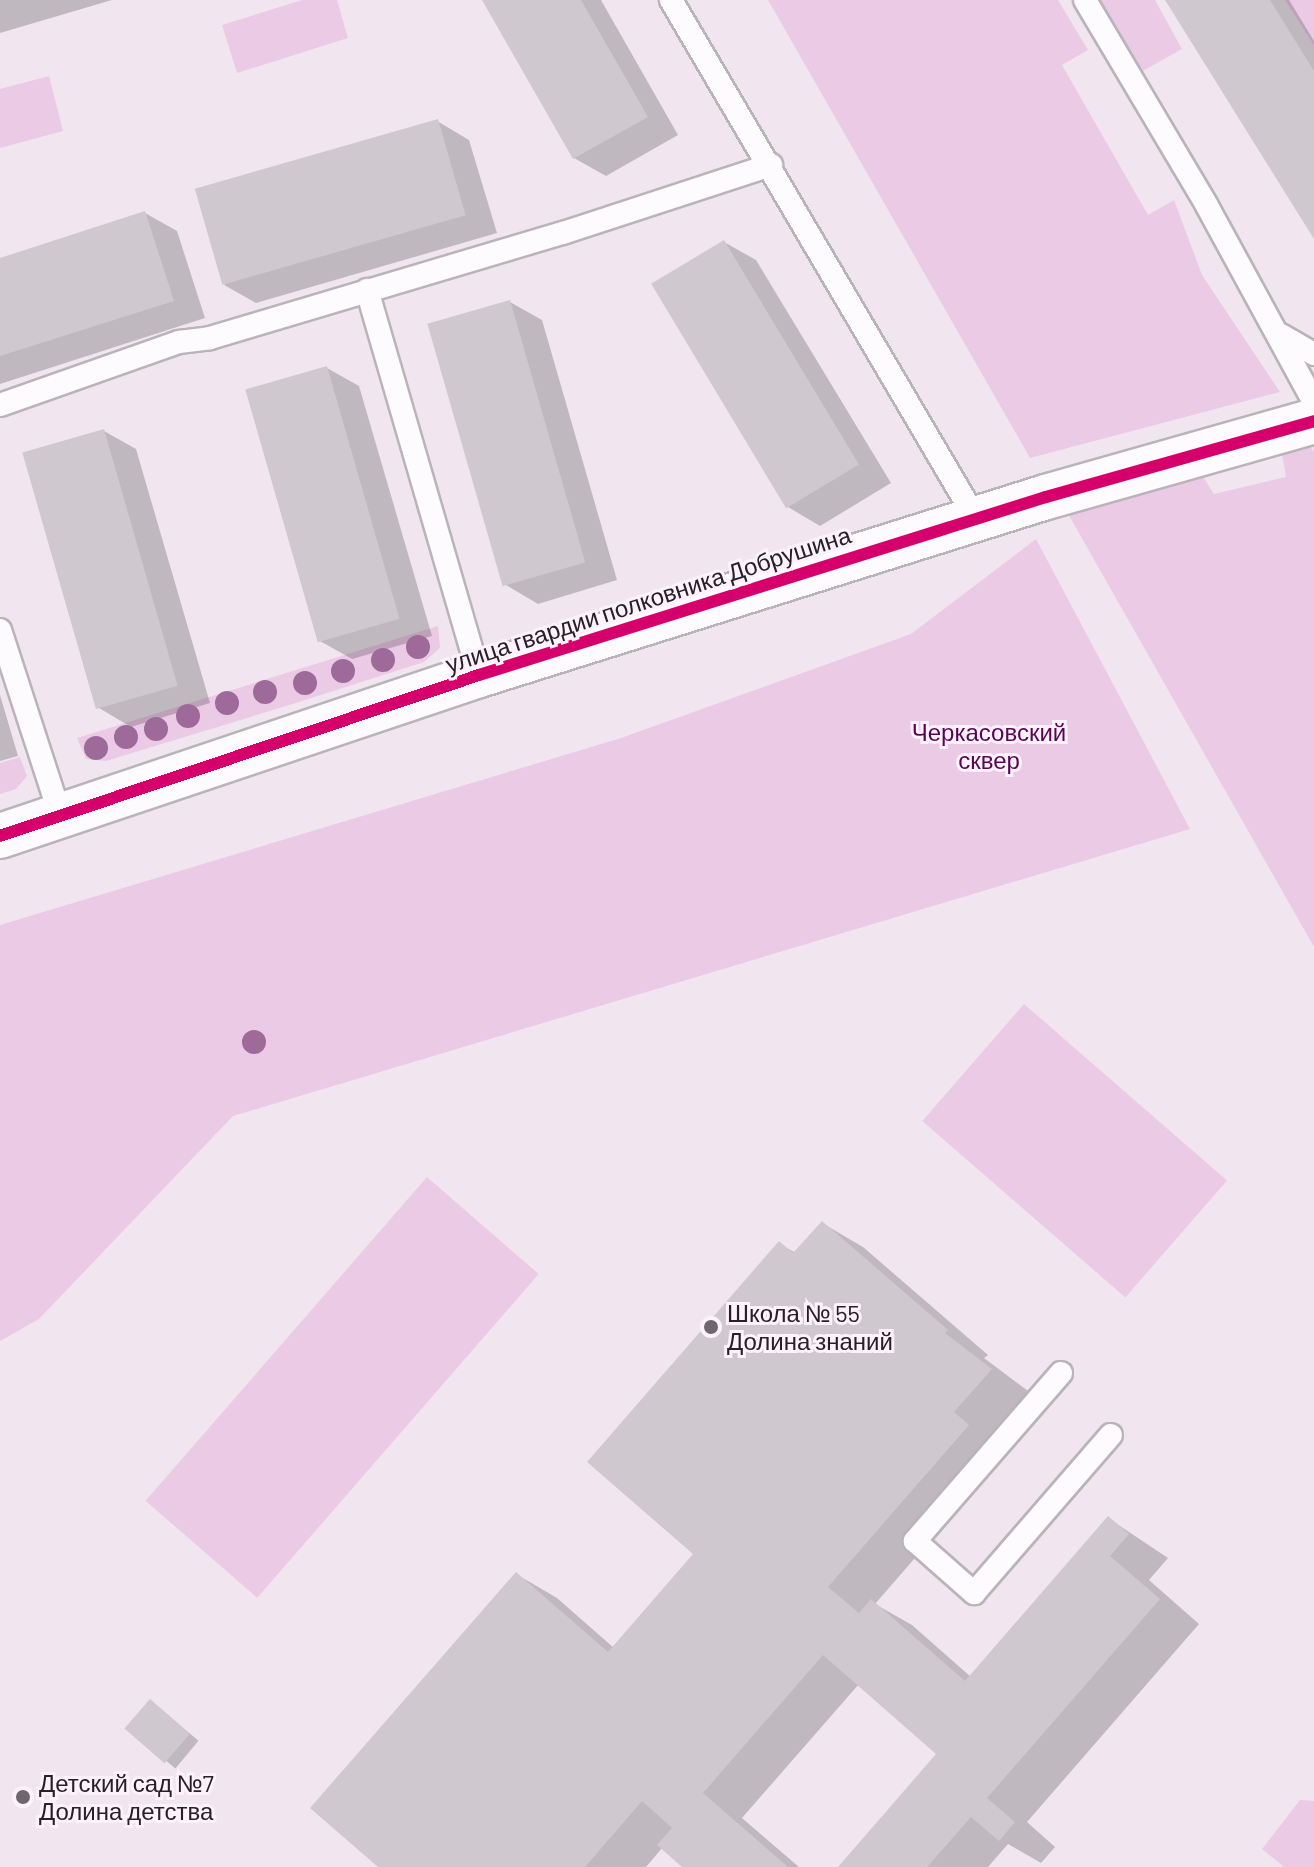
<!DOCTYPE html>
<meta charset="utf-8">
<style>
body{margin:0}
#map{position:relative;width:1314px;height:1867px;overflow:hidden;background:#f1e6ef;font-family:Barlow,sans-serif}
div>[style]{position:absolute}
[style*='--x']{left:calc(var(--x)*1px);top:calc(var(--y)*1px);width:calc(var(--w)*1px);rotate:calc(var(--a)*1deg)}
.green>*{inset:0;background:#ebcae6;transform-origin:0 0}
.shadow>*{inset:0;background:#0003;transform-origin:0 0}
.building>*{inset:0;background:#cfc8cf;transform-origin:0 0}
.roads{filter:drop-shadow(2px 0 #bbb3ba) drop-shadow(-2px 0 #bbb3ba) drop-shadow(0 2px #bbb3ba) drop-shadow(0 -2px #bbb3ba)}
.lane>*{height:22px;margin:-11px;padding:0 11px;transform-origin:11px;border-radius:11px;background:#fdfbfd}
.street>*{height:44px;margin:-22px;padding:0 22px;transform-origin:22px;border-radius:22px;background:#fdfbfd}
.cycleway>*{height:12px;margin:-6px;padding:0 6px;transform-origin:6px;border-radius:6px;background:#d6006c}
.trees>*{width:24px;height:24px;margin:-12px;border-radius:50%;background:#9d6a9a}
.dots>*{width:22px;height:22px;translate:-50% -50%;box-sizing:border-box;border:4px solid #fdf2fc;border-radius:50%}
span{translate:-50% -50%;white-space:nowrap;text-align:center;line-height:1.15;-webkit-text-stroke:6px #fdf2fc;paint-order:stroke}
.street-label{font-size:24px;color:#272126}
.park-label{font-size:24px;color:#580554}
.poi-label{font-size:24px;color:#272126}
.left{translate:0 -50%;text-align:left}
</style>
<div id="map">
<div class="green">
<i style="clip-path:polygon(302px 0,337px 0,348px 38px,237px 73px,222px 25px)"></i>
<i style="clip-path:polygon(768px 0,1058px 0,1088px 50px,1062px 65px,1148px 215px,1174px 200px,1202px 275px,1280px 392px,1030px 458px)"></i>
<i style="clip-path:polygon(1100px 0,1155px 0,1182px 49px,1141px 72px)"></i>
<i style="clip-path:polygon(1285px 0,1314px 0,1314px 45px)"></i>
<i style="clip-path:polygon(49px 76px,63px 131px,0 148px,0 89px)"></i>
<i style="clip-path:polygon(1310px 447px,1314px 451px,1314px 947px,1067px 512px,1200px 472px,1214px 494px,1286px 477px,1281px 448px)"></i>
<i style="clip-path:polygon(1036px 539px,1190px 829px,233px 1116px,39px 1319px,0 1341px,0 925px,621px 738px,911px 634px)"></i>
<i style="clip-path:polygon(438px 626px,440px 648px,424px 662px,299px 702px,106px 761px,86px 759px,77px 738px)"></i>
<i style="clip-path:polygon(20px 757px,27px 776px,16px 789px,0 794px,0 763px)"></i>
<i style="left:1024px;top:1004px;width:269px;height:155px;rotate:41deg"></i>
<i style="left:427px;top:1177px;width:148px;height:429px;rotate:41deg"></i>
<i style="clip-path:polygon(1300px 1800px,1314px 1801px,1314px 1867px,1284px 1867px,1262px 1849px)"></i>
</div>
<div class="shadow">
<i style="clip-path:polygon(0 0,112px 0,0 33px)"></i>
<i style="clip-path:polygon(484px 0,601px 0,678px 135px,606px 176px,574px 158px)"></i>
<i style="clip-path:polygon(1168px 0,1289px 0,1314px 41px,1314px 236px)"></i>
<i style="clip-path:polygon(437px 121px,469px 140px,497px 233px,256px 303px,224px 285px)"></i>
<i style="clip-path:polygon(145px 213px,177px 231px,205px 318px,0 384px,0 260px)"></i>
<i style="clip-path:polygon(724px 242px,756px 260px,891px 483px,820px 526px,788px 507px)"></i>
<i style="clip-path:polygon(510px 302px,542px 320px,617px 580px,538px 604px,506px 585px)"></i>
<i style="clip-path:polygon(327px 368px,359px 386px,432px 636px,352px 659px,320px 641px)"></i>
<i style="clip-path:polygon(104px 431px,136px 449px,210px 703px,131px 727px,99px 708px)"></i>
<i style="clip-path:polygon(0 695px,18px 756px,0 761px)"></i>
<i style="clip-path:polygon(822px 1223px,863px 1247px,988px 1355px,984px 1358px,1032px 1394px,994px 1437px,1009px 1450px,875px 1604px,912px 1625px,971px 1677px,1108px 1518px,1168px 1558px,1149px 1580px,1199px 1624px,1027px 1822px,1055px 1847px,1041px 1863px,1008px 1844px,988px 1867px,841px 1867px,939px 1754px,859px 1684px,742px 1818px,799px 1867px,685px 1867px,663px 1847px,646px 1867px,381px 1867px,516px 1574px,557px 1598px,614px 1648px,695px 1554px,779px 1244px,796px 1253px)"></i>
<i style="left:151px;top:1701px;width:62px;height:36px;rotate:40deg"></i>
</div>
<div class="building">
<i style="clip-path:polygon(482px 0,581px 0,648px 117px,573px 159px)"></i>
<i style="clip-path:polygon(1165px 0,1270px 0,1314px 71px,1314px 239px)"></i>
<i style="left:438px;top:119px;width:100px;height:253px;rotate:74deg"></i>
<i style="clip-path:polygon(145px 211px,174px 301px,0 356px,0 258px)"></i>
<i style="left:724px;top:240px;width:262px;height:85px;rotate:59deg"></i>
<i style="left:510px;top:300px;width:273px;height:86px;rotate:74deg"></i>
<i style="left:327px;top:366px;width:263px;height:85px;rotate:74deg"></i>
<i style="left:104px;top:429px;width:267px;height:85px;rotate:74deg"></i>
<i style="clip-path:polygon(822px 1221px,948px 1330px,945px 1333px,992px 1369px,954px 1412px,969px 1425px,828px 1587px,859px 1613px,871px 1599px,965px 1681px,1108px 1516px,1129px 1534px,1110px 1556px,1160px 1599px,987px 1798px,1015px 1822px,999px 1841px,971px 1817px,927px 1867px,838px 1867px,936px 1754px,823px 1655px,703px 1793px,788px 1867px,682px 1867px,657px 1845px,672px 1828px,642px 1801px,585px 1867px,378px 1867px,310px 1808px,516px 1572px,608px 1652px,693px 1554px,587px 1462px,779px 1241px,793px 1253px)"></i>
<i style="left:150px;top:1699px;width:53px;height:39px;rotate:41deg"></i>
</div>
<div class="roads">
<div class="lane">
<i style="--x:671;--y:0;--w:602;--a:59.56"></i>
<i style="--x:1085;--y:0;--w:237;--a:59.3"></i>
<i style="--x:1206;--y:204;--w:226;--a:61.4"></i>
<i style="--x:367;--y:290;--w:401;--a:73.8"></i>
<i style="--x:1281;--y:335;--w:38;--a:30"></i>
<i style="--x:0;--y:405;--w:190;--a:-19.4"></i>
<i style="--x:179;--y:342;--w:31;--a:-7"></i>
<i style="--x:210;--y:338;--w:368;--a:-16.6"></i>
<i style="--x:563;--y:233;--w:219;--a:-18.1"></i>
<i style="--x:0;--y:630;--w:198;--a:72"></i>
<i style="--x:1061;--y:1373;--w:223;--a:131"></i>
<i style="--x:915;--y:1541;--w:79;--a:41.4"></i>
<i style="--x:974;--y:1593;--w:209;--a:-49.1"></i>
</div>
<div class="street">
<i style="--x:0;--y:836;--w:505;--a:-18.58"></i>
<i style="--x:479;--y:675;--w:594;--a:-17.43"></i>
<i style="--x:1046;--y:497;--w:279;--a:-15.8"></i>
</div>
</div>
<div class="cycleway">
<i style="--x:0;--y:836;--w:505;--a:-18.58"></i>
<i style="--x:479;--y:675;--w:594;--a:-17.43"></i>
<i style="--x:1046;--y:497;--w:279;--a:-15.8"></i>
</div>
<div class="trees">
<i style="left:418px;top:647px"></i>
<i style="left:383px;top:660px"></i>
<i style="left:343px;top:671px"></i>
<i style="left:305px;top:683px"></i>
<i style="left:265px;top:692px"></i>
<i style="left:227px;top:703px"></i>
<i style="left:188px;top:716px"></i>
<i style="left:156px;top:729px"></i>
<i style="left:126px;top:737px"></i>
<i style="left:96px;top:748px"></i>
<i style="left:254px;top:1042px"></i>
</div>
<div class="dots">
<i style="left:711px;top:1327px;background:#6e666c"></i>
<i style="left:23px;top:1797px;background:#6e666c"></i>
</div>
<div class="street-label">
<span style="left:648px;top:599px;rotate:-18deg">улица гвардии полковника Добрушина</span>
</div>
<div class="park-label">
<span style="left:989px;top:746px">Черкасовский<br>сквер</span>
</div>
<div class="poi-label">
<span class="left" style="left:727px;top:1327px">Школа № 55<br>Долина знаний</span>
<span class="left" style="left:39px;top:1797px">Детский сад №7<br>Долина детства</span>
</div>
</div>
